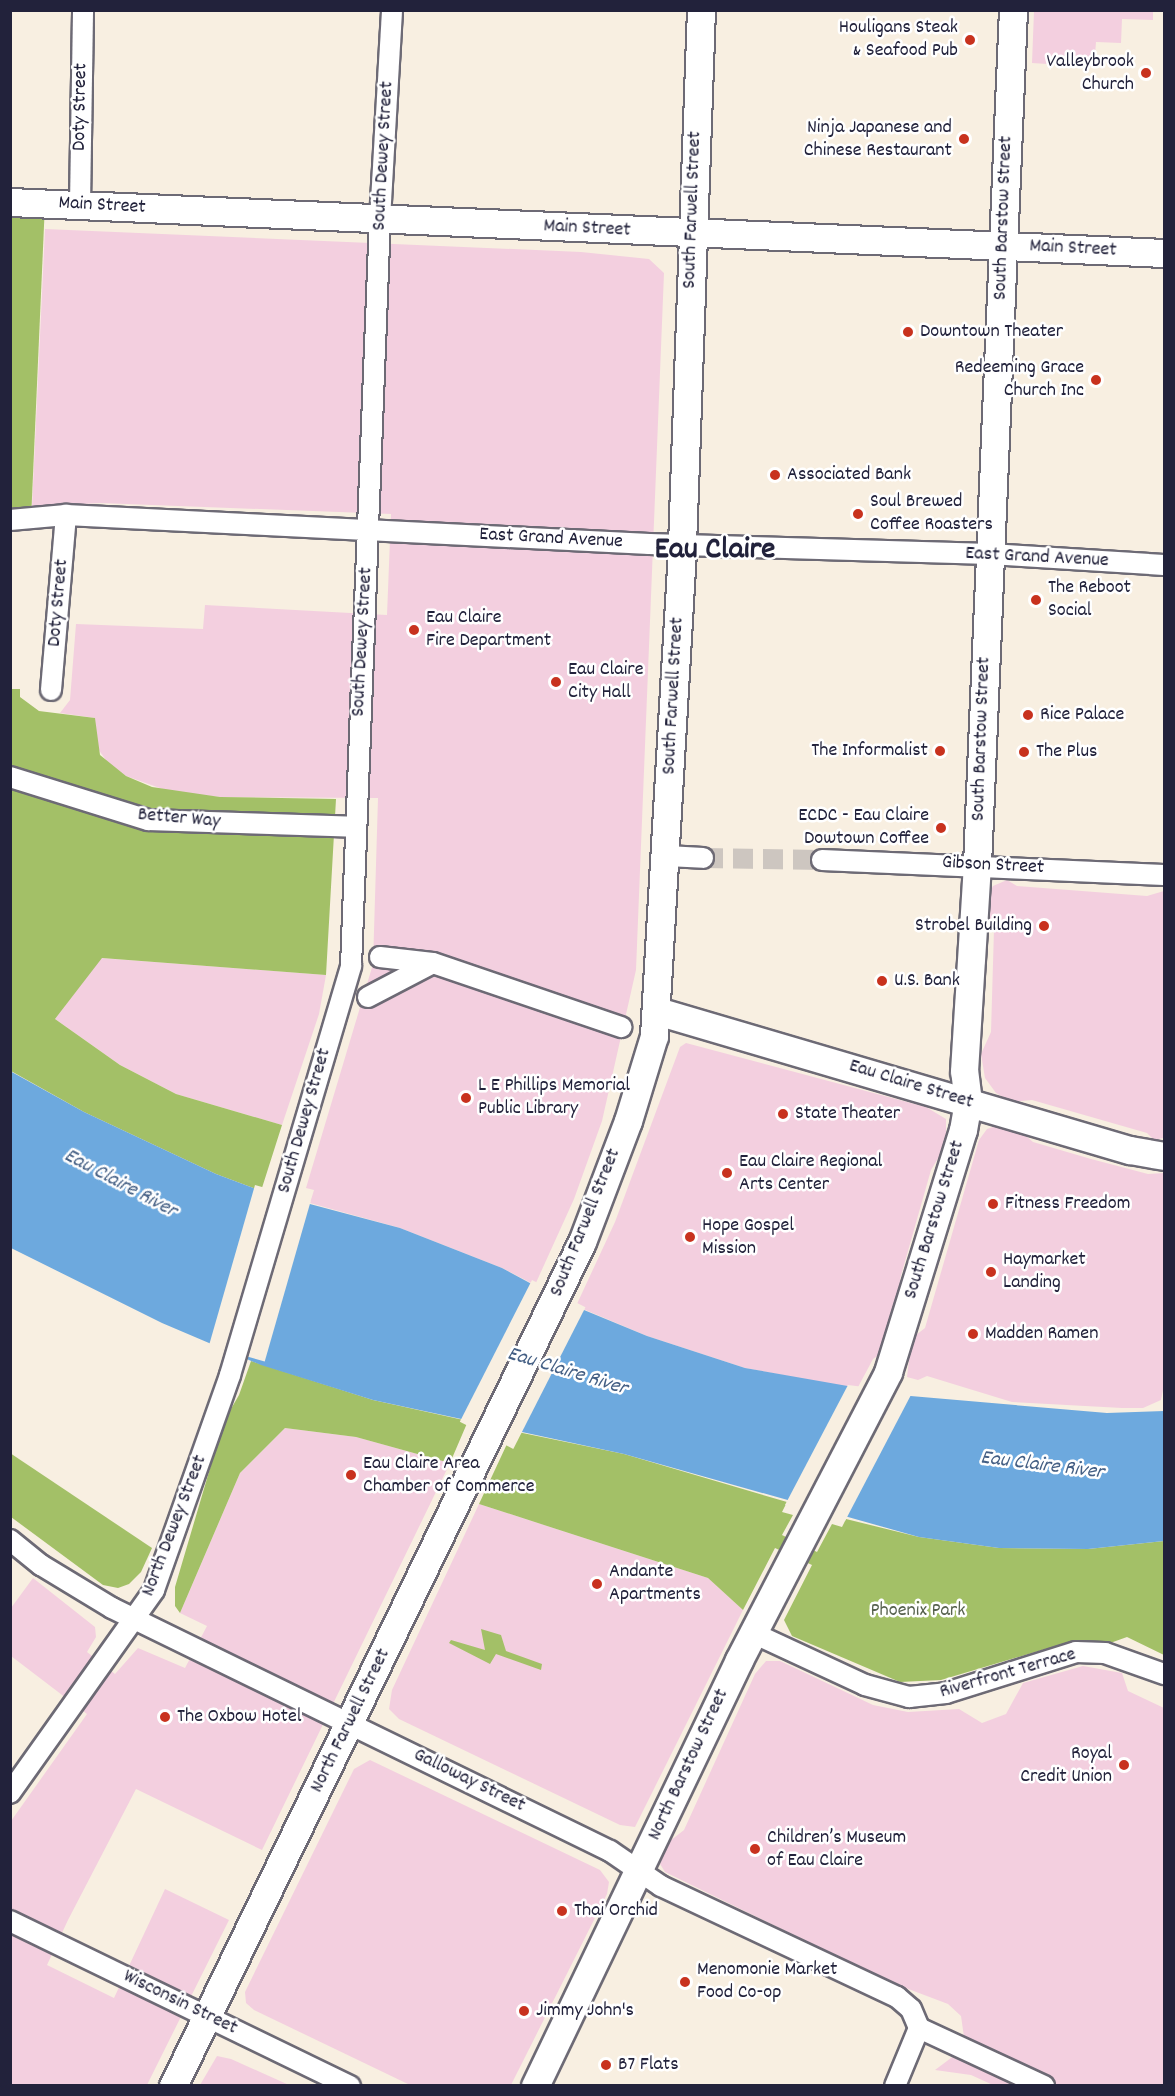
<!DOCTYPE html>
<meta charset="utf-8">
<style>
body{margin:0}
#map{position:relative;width:1175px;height:2096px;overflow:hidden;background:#f8efe1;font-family:Dekko,sans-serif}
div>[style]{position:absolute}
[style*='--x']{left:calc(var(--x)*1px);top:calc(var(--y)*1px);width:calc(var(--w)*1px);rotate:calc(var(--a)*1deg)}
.built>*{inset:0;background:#f3cfdf}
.green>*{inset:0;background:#a3c067}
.water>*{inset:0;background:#6da9de}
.pier>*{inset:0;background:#f8efe1;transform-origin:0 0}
.street-tunnel>*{height:20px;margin-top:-10px;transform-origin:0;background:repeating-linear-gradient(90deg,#cdc6c0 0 20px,transparent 0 30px)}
.roads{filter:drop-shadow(2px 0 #6d6a75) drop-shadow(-2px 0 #6d6a75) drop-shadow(0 2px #6d6a75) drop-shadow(0 -2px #6d6a75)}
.street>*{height:20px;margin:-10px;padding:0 10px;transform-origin:10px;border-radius:10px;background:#fff}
.secondary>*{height:27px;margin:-13.5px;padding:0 13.5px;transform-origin:13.5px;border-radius:13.5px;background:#fff}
.dots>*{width:16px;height:16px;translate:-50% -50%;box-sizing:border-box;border:3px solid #fff;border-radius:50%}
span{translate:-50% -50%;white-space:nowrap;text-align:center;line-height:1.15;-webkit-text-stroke:5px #fff;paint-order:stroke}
.poi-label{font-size:20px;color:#22223b}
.right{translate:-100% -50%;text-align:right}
.left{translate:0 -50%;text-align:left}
.street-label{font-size:20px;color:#22223b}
.park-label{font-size:20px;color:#56614d}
.water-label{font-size:21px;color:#445f84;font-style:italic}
.town-label{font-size:32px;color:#22223b;font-weight:700}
.frame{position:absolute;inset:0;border:12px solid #22223b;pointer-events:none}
</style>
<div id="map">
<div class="built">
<i style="clip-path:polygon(1034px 11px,1153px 10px,1153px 20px,1122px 19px,1121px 43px,1096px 42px,1094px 67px,1032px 63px)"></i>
<i style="clip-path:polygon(45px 229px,581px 252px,649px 259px,664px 273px,636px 970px,602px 1121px,574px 1199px,535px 1285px,502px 1268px,400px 1228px,310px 1203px,314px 1190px,306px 1188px,373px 964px,378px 798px,220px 797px,171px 792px,126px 776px,108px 763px,96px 746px,95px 718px,60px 713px,70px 700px,76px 624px,203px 629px,205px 605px,387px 615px,391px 514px,100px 503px,32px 507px)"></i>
<i style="clip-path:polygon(1007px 880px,1017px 886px,1147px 896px,1164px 891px,1163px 1138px,1154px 1140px,1147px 1133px,1032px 1100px,1012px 1102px,996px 1093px,985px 1078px,981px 1054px,991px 1032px,994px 929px,988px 916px,988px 896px,993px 886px)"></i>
<i style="clip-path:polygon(101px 958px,326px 975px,319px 1014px,282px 1125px,176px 1094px,120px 1065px,55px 1019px)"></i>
<i style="clip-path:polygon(686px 1043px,926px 1107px,946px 1119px,946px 1145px,931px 1170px,900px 1279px,904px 1291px,883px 1352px,873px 1359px,857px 1389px,745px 1368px,647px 1336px,576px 1306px,615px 1222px,680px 1047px)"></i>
<i style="clip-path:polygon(999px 1125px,1019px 1130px,1033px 1142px,1091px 1159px,1148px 1174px,1164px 1173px,1164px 1385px,1161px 1400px,1143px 1408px,1122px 1408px,1012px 1402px,927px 1376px,918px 1380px,907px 1377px,910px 1352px,916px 1335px,925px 1328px,979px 1140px,987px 1129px)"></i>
<i style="clip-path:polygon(285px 1428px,356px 1437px,450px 1463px,262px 1850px,136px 1789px,68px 1920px,47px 1965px,114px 1998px,165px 1889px,229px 1920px,147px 2085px,11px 2086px,11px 1821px,87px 1714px,11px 1656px,11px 1608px,33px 1578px,95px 1627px,96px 1637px,87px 1652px,115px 1674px,138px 1648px,185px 1668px,207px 1626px,180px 1613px,240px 1473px)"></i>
<i style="clip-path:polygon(479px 1504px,708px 1578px,743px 1610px,635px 1827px,620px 1825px,399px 1719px,389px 1709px,392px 1690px)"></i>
<i style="clip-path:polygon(766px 1661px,780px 1661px,873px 1705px,908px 1712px,959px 1709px,982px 1723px,1006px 1714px,1023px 1683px,1083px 1666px,1122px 1673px,1128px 1691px,1164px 1708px,1164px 2085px,993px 2085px,971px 2075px,935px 2070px,955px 2055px,964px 2037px,961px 2016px,948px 2004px,890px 1982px,665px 1872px,660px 1864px,661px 1856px,670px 1841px,684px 1830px,755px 1674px)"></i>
<i style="clip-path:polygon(370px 1760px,600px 1870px,609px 1882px,607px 1894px,511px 2085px,410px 2085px,254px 2010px,246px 2003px,245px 1992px,354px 1769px)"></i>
<i style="clip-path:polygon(217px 2056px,231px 2059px,289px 2085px,200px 2085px)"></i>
</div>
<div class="green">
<i style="clip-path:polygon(11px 202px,45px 203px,31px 520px,11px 520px)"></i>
<i style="clip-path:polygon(11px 689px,20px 689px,20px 697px,39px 711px,95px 718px,100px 755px,126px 776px,152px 787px,220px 797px,336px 799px,326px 975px,102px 958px,55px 1019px,120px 1065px,176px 1094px,282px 1125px,261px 1191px,216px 1174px,84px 1112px,11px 1071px)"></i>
<i style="clip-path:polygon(251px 1361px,373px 1400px,468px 1421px,450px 1463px,356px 1437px,285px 1428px,240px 1473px,180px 1613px,175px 1606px,175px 1587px,224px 1421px,239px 1395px)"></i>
<i style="clip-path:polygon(513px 1431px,624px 1454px,787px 1502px,782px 1512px,793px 1515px,782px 1535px,817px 1552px,832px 1524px,842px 1527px,846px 1519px,919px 1537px,999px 1548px,1088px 1549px,1164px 1541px,1164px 1655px,1127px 1637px,1113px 1642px,1072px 1641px,941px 1680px,900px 1682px,792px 1636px,784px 1620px,812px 1565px,775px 1548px,743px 1610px,708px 1578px,479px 1504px)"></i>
<i style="clip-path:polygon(10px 1453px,152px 1548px,141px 1572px,129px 1584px,118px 1588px,103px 1585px,11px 1517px)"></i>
<i style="clip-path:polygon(481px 1629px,501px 1635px,506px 1651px,542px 1664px,541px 1670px,496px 1654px,490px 1664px,449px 1643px,451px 1640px,485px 1650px)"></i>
</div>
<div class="water">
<i style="clip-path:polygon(10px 1071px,84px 1112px,216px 1174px,261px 1191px,400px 1228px,502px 1268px,567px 1303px,647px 1336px,745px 1368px,899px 1395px,1107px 1413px,1164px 1411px,1164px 1541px,1088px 1549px,999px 1548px,919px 1537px,624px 1454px,373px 1400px,261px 1365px,162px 1323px,11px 1248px)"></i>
</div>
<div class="pier">
<i style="left:255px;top:1185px;width:58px;height:167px;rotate:16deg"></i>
<i style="left:532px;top:1280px;width:60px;height:159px;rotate:27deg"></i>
<i style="clip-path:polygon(848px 1385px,912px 1393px,845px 1521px,785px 1505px)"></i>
</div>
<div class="street-tunnel">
<i style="--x:703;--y:858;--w:119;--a:1"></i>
</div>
<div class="roads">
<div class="street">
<i style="--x:80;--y:204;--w:194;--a:-89.1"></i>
<i style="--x:10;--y:520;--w:56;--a:-5.1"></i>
<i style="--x:66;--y:515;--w:584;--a:2.85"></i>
<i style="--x:649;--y:544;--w:341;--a:1.7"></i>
<i style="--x:990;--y:554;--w:174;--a:3.6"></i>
<i style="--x:51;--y:690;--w:176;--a:-85.1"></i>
<i style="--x:10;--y:777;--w:145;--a:17.3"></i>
<i style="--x:148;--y:820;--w:206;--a:1.9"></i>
<i style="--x:667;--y:856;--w:36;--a:3"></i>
<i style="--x:822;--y:860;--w:342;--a:2.5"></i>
<i style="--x:380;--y:957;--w:53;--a:6.5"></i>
<i style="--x:433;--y:963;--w:199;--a:18.8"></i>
<i style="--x:368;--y:997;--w:73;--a:-27.6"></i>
<i style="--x:10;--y:1540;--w:40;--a:39"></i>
<i style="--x:41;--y:1565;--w:83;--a:31.2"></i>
<i style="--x:112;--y:1608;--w:554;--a:26.01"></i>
<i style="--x:610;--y:1851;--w:62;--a:34.5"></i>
<i style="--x:661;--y:1886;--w:261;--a:25.2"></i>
<i style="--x:897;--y:1997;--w:18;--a:41"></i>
<i style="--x:911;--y:2009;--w:21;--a:67"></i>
<i style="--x:753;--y:1633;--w:123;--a:24.9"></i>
<i style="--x:865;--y:1685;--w:46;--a:15.3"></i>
<i style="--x:909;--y:1697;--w:37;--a:-6"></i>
<i style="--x:946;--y:1693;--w:136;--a:-17.5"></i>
<i style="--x:1076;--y:1652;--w:29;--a:2"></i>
<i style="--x:1105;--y:1653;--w:63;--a:19.6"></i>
<i style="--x:10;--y:1793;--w:249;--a:-54.6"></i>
<i style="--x:154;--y:1590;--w:228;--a:-70.5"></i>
<i style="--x:230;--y:1375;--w:427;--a:-73.5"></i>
<i style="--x:351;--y:966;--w:748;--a:-87.78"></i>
<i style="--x:380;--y:219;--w:209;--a:-86.7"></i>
<i style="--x:10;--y:1921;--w:378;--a:25.9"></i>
<i style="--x:919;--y:2028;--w:138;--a:24.9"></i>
<i style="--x:895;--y:2086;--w:63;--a:-67.5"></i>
</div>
<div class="secondary">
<i style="--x:10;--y:202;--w:1155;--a:2.53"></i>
<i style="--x:657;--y:1011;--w:493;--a:16.4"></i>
<i style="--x:1130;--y:1150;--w:35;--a:10"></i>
<i style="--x:173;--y:2086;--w:938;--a:-64.15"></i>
<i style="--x:582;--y:1242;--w:129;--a:-69.2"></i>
<i style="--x:628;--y:1121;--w:89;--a:-73"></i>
<i style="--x:654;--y:1036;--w:492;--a:-86.7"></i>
<i style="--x:682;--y:545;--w:535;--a:-87.97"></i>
<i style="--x:535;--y:2086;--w:472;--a:-64.4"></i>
<i style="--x:739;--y:1660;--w:324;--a:-62.6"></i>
<i style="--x:888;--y:1372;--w:253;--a:-72.8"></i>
<i style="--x:963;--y:1130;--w:28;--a:-80"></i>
<i style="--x:968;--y:1102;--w:31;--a:-97"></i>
<i style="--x:964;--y:1071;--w:206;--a:-86.4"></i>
<i style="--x:977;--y:865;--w:856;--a:-87.59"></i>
</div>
</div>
<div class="dots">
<i style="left:970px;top:40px;background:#c8321e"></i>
<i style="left:1146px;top:73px;background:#c8321e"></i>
<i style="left:964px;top:139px;background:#c8321e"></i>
<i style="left:908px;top:332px;background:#c8321e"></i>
<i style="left:1096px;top:380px;background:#c8321e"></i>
<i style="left:775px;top:475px;background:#c8321e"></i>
<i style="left:858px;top:514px;background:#c8321e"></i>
<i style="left:1036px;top:600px;background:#c8321e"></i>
<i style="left:414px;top:630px;background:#c8321e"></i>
<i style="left:556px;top:682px;background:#c8321e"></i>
<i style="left:1028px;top:715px;background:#c8321e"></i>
<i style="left:940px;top:751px;background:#c8321e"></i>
<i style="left:1024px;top:752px;background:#c8321e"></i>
<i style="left:941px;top:828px;background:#c8321e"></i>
<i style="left:1044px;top:926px;background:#c8321e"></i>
<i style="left:882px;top:981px;background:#c8321e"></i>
<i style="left:466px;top:1098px;background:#c8321e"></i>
<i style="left:783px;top:1114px;background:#c8321e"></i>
<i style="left:727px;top:1173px;background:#c8321e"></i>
<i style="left:993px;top:1204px;background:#c8321e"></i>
<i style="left:690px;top:1237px;background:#c8321e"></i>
<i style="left:991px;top:1272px;background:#c8321e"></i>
<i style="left:973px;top:1334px;background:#c8321e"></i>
<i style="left:351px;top:1475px;background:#c8321e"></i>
<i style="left:597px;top:1584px;background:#c8321e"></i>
<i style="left:165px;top:1717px;background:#c8321e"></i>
<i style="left:1124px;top:1765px;background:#c8321e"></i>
<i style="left:755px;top:1849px;background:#c8321e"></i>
<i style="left:562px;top:1911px;background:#c8321e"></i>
<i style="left:685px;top:1982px;background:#c8321e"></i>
<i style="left:524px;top:2011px;background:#c8321e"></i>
<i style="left:606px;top:2065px;background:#c8321e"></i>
</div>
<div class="poi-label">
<span class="right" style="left:958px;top:40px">Houligans Steak<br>&amp; Seafood Pub</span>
<span class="right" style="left:1134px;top:74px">Valleybrook<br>Church</span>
<span class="right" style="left:952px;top:140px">Ninja Japanese and<br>Chinese Restaurant</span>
<span class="left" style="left:920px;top:332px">Downtown Theater</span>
<span class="right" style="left:1084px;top:380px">Redeeming Grace<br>Church Inc</span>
<span class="left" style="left:787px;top:475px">Associated Bank</span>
<span class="left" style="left:870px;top:514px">Soul Brewed<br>Coffee Roasters</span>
<span class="left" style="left:1048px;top:600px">The Reboot<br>Social</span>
<span class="left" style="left:426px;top:630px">Eau Claire<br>Fire Department</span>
<span class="left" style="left:568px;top:682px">Eau Claire<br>City Hall</span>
<span class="left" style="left:1040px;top:715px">Rice Palace</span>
<span class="right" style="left:928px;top:751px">The Informalist</span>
<span class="left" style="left:1036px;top:752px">The Plus</span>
<span class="right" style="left:929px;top:828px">ECDC - Eau Claire<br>Dowtown Coffee</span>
<span class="right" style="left:1032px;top:926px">Strobel Building</span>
<span class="left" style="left:894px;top:981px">U.S. Bank</span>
<span class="left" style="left:478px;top:1098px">L E Phillips Memorial<br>Public Library</span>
<span class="left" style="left:795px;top:1114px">State Theater</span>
<span class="left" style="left:739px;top:1174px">Eau Claire Regional<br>Arts Center</span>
<span class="left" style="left:1005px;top:1204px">Fitness Freedom</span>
<span class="left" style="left:702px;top:1238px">Hope Gospel<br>Mission</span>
<span class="left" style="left:1003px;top:1272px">Haymarket<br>Landing</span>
<span class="left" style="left:985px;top:1334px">Madden Ramen</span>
<span class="left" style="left:363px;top:1476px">Eau Claire Area<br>Chamber of Commerce</span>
<span class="left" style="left:609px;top:1584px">Andante<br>Apartments</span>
<span class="left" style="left:177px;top:1717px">The Oxbow Hotel</span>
<span class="right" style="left:1112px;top:1766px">Royal<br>Credit Union</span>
<span class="left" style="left:767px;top:1850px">Children’s Museum<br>of Eau Claire</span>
<span class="left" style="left:574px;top:1911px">Thai Orchid</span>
<span class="left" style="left:697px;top:1982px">Menomonie Market<br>Food Co-op</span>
<span class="left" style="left:536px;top:2011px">Jimmy John's</span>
<span class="left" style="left:618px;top:2065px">B7 Flats</span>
</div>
<div class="street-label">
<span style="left:81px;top:107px;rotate:-89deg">Doty Street</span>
<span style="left:384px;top:156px;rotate:-87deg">South Dewey Street</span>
<span style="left:102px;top:206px;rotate:3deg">Main Street</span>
<span style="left:693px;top:210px;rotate:-88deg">South Farwell Street</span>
<span style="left:1004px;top:218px;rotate:-88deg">South Barstow Street</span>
<span style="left:587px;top:229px;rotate:3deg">Main Street</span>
<span style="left:1073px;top:249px;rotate:3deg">Main Street</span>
<span style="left:551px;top:539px;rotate:3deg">East Grand Avenue</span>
<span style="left:1037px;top:558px;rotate:3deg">East Grand Avenue</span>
<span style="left:59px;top:603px;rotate:-85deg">Doty Street</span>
<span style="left:363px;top:642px;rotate:-87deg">South Dewey Street</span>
<span style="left:674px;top:696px;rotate:-87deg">South Farwell Street</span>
<span style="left:982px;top:739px;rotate:-88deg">South Barstow Street</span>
<span style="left:179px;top:819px;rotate:5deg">Better Way</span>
<span style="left:993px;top:866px;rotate:3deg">Gibson Street</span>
<span style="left:911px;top:1085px;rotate:17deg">Eau Claire Street</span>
<span style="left:305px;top:1121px;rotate:-74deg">South Dewey Street</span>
<span style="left:935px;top:1220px;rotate:-73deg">South Barstow Street</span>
<span style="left:586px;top:1223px;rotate:-68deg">South Farwell Street</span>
<span style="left:175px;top:1526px;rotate:-69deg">North Dewey Street</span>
<span style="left:1008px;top:1674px;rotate:-16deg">Riverfront Terrace</span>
<span style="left:351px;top:1721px;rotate:-64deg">North Farwell Street</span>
<span style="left:689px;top:1765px;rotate:-65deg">North Barstow Street</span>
<span style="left:469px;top:1781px;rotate:26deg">Galloway Street</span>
<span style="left:180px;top:2003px;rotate:26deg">Wisconsin Street</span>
</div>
<div class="park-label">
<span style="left:918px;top:1611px">Phoenix Park</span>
</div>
<div class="water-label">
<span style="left:120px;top:1184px;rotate:28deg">Eau Claire River</span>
<span style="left:567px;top:1372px;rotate:17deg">Eau Claire River</span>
<span style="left:1042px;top:1466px;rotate:7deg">Eau Claire River</span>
</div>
<div class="town-label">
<span style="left:715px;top:551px">Eau Claire</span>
</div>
<div class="frame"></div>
</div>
